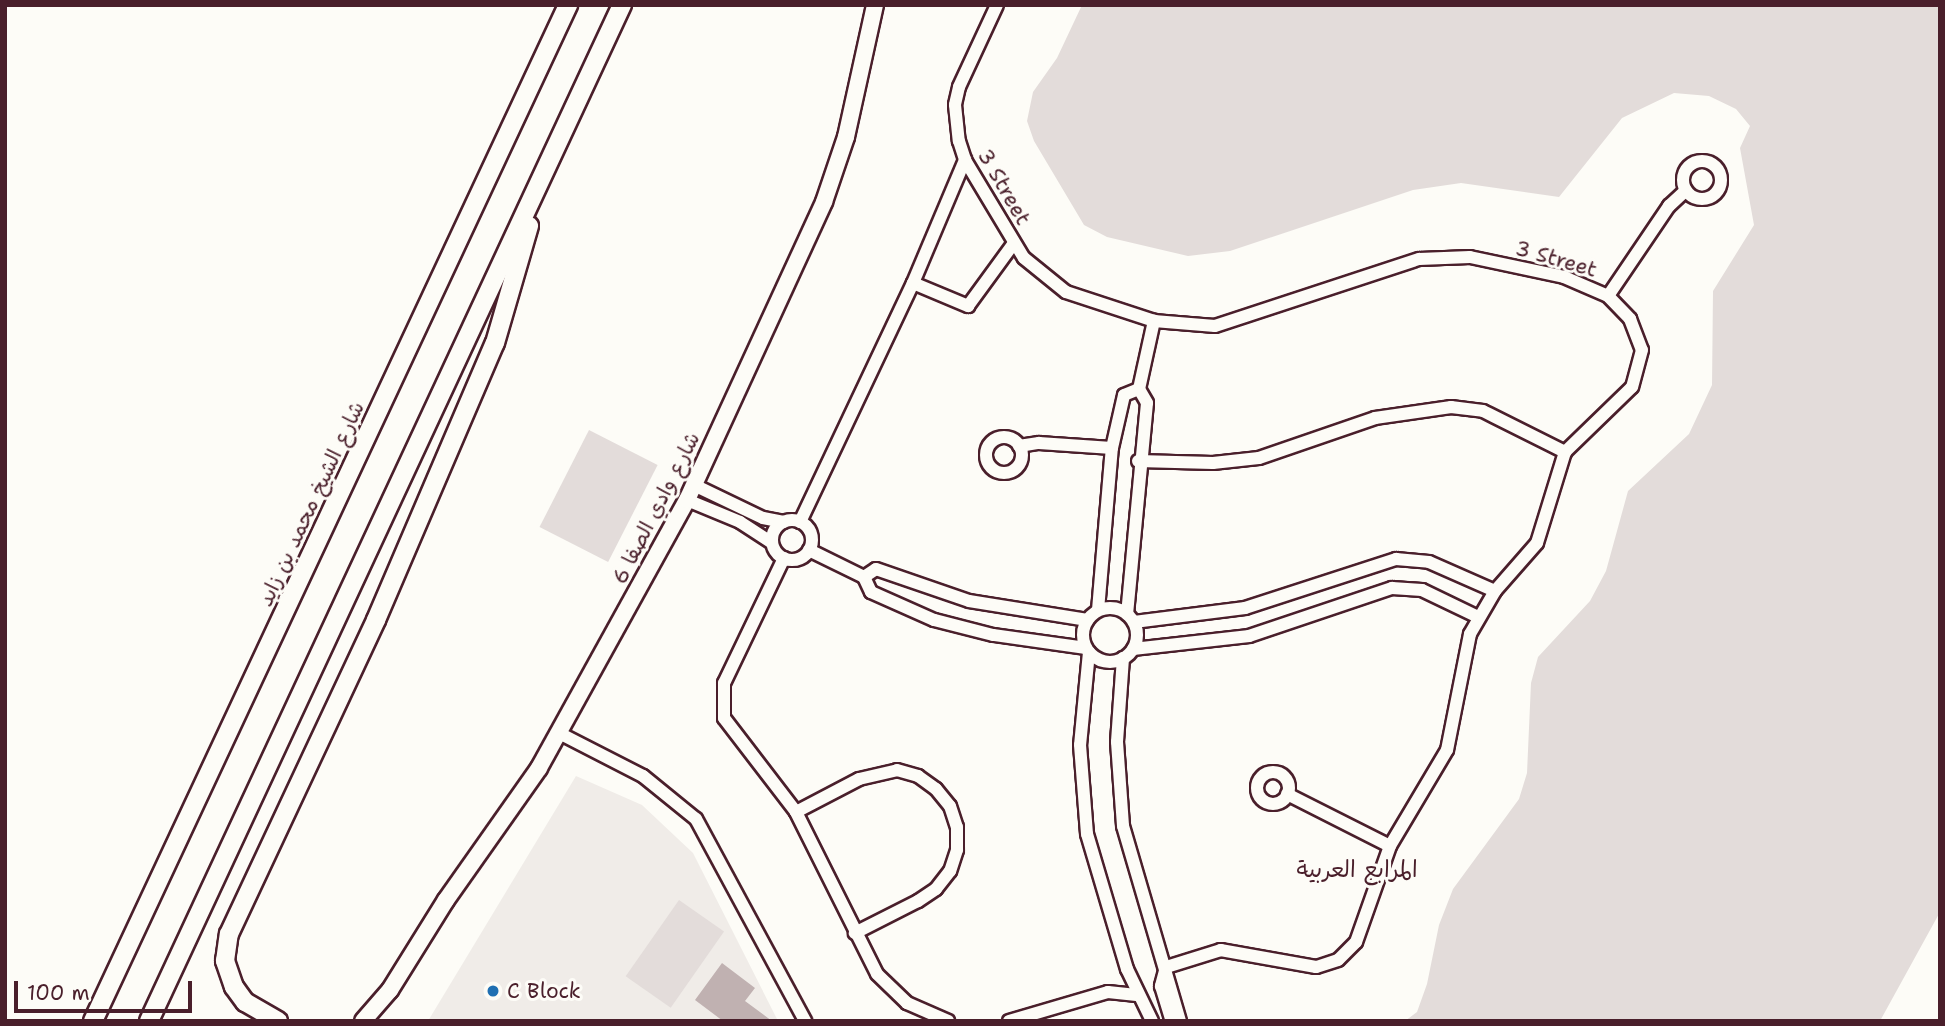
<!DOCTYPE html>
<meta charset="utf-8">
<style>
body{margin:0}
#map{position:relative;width:1945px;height:1026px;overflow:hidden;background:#fdfcf7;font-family:"Shantell Sans","Playpen Sans Arabic",sans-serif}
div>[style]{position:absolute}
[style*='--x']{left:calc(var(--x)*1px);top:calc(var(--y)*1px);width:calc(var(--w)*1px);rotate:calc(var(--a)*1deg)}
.built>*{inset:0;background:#f0ece8}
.green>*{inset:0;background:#e3dcda;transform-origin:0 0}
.water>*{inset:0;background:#c0b1b1}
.roads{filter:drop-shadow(2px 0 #4a1f2b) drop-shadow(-2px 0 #4a1f2b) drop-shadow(0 2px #4a1f2b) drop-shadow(0 -2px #4a1f2b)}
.minor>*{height:12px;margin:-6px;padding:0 6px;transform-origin:6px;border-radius:6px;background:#fdfcf7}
.minor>.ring{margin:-6px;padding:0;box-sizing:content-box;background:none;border:12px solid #fdfcf7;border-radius:50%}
.major>*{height:16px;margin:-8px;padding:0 8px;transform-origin:8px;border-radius:8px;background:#fdfcf7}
.highway>*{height:18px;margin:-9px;padding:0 9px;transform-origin:9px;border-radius:9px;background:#fdfcf7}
.dots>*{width:19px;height:19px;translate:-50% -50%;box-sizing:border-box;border:4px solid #fdfcf7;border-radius:50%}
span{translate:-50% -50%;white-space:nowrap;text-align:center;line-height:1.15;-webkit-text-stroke:6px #fdfcf7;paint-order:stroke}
.street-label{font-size:21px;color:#4a1f2b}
.poi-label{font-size:21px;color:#4a1f2b}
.left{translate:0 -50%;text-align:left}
.neighbourhood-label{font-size:23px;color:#4a1f2b}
.frame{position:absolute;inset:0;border:7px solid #4a1f2b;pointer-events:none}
.scale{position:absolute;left:14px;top:981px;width:178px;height:32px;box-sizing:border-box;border:4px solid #4a1f2b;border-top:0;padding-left:9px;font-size:21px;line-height:24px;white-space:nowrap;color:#4a1f2b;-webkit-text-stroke:5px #fdfcf7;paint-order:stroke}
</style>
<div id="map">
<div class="built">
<i style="clip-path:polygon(576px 776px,642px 805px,693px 853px,778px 1021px,428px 1021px)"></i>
</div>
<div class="green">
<i style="clip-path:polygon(1082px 5px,1940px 5px,1940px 912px,1880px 1021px,1405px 1021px,1417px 1012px,1427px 984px,1439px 925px,1453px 889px,1519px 799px,1527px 773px,1531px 683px,1538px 657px,1590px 601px,1606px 571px,1628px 491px,1689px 434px,1712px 385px,1713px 291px,1754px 225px,1740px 148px,1750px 126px,1736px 109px,1709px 96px,1674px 93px,1622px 118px,1559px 197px,1461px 183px,1413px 190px,1230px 251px,1188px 256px,1107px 237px,1084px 225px,1034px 141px,1027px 121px,1033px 92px,1057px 58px)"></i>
<i style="left:589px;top:430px;width:77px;height:109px;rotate:27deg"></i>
<i style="left:679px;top:900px;width:55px;height:93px;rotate:35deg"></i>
</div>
<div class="water">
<i style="clip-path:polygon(722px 963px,755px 988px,745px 1001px,772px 1021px,723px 1021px,695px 1000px)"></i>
</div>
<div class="roads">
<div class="minor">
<i style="--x:997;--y:5;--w:90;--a:114.9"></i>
<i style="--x:959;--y:87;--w:18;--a:103"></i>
<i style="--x:955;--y:105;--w:36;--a:84"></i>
<i style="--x:959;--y:141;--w:20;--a:72"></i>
<i style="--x:965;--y:160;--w:114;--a:59"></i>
<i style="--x:1024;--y:258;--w:54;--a:39"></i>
<i style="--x:1066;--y:292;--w:93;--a:18.2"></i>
<i style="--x:1154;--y:321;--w:61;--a:4.7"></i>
<i style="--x:1215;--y:326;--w:215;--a:-18.2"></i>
<i style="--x:1419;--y:259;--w:51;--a:-2.2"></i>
<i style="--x:1470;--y:257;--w:96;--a:12"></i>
<i style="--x:1564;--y:277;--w:48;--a:23.4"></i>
<i style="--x:1608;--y:296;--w:32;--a:46"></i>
<i style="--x:1630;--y:319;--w:33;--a:69"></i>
<i style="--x:1642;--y:350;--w:38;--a:105"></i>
<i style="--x:1632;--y:387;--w:93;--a:135.9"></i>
<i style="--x:1565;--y:452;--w:95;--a:107.1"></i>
<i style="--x:1537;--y:543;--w:64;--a:131.2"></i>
<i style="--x:1495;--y:591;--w:50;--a:120.2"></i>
<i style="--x:1470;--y:634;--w:118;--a:101.2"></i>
<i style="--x:1447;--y:750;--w:112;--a:120.7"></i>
<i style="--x:1390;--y:846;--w:102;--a:109.5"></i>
<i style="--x:1356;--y:942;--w:25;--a:135"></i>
<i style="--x:1338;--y:960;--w:23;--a:162"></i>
<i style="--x:1316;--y:967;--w:97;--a:-169.9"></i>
<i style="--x:1221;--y:950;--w:58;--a:162.8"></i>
<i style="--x:1166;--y:967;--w:20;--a:105"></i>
<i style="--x:1161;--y:986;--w:37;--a:73"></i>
<i class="ring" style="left:1683px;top:161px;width:26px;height:26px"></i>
<i style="--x:913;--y:283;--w:60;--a:22.7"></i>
<i style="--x:968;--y:306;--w:78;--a:-53.9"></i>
<i style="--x:1608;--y:296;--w:109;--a:-55.9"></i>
<i style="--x:1669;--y:206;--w:23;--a:-43"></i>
<i style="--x:1139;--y:389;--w:70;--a:-77.6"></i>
<i class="ring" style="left:986px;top:437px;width:24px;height:24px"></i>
<i style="--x:1019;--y:446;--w:20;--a:-9"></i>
<i style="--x:1039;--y:443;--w:73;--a:3.9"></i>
<i style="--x:1138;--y:461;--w:75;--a:1.5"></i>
<i style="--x:1213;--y:463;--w:46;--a:-6.2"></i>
<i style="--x:1259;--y:458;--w:123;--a:-19"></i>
<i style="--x:1375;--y:418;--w:77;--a:-8.2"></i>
<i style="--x:1451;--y:407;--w:32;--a:7"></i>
<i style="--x:1483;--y:411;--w:92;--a:26.6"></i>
<i style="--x:694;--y:485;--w:76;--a:25.6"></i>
<i style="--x:763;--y:518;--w:21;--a:11"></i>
<i style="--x:687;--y:500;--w:57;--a:22.5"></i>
<i style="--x:740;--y:522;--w:38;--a:33"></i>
<i class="ring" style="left:772px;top:520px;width:28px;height:28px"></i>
<i style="--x:800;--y:522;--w:264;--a:-64.7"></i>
<i style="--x:913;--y:283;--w:134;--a:-67.1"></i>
<i style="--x:809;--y:550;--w:61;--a:26.1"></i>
<i style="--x:784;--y:558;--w:139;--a:115.6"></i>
<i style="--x:724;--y:683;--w:35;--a:90"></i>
<i style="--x:724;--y:718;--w:118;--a:52.5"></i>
<i style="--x:796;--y:812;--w:181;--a:63.4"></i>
<i style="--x:877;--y:974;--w:42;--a:44"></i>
<i style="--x:907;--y:1003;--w:45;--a:23.7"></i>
<i class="ring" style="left:1083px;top:608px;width:42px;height:42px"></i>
<i style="--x:1098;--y:610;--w:163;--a:-85.1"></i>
<i style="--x:1112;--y:448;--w:54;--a:-77.2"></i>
<i style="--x:1124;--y:395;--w:16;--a:-22"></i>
<i style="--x:1139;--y:389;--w:16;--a:60"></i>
<i style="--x:1147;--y:403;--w:212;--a:95.4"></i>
<i style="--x:1134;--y:622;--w:112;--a:-7.2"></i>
<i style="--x:1245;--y:608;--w:159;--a:-18"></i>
<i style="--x:1396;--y:559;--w:33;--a:5"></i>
<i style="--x:1429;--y:562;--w:72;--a:23.7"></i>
<i style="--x:1086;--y:648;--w:94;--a:-172"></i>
<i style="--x:993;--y:635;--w:61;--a:-165.7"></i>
<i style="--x:934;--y:620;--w:69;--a:-156"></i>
<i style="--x:871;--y:592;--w:17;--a:-115"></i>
<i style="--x:864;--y:577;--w:14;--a:-34"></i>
<i style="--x:876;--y:569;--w:98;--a:19"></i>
<i style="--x:969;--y:601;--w:120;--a:9.1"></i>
<i style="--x:1133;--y:649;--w:117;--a:-6.4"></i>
<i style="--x:1249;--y:636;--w:151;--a:-18.6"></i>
<i style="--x:1392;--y:588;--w:30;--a:4"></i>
<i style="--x:1422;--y:590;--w:62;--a:25.7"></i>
<i style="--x:1089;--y:652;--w:93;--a:95.5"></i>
<i style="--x:1080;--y:745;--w:89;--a:85.5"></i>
<i style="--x:1087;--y:834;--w:141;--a:73.5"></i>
<i style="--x:1127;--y:969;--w:58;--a:64.3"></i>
<i style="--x:1123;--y:658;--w:84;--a:94.1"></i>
<i style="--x:1117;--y:742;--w:84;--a:85.9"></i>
<i style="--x:1123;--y:826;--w:203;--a:73.7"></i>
<i style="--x:559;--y:733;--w:94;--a:27.1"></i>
<i style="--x:643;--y:776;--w:68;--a:39.1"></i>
<i style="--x:696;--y:819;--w:230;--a:61.6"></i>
<i class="ring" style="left:1257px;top:772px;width:20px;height:20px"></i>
<i style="--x:1287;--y:794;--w:115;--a:26.8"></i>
<i style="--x:796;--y:812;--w:71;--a:-27.6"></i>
<i style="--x:859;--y:779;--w:39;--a:-13"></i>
<i style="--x:897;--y:770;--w:22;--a:16"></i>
<i style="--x:918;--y:776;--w:22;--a:36"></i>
<i style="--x:936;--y:789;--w:22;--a:51"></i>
<i style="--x:950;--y:806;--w:22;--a:72"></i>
<i style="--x:957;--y:827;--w:23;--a:90"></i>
<i style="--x:957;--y:850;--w:22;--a:108"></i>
<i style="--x:950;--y:871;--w:23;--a:128"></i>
<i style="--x:936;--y:889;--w:22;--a:146"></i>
<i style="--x:918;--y:901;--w:71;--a:153.1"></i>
<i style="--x:1009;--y:1021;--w:103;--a:-16.3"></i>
<i style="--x:1108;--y:992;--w:31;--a:6"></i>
</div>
<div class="major">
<i style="--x:363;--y:1021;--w:41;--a:-48.9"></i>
<i style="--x:390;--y:990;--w:106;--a:-58.1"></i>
<i style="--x:446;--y:900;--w:161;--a:-54.8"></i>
<i style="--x:539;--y:768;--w:306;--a:-61.1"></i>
<i style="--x:687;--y:500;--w:328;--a:-65.3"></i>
<i style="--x:824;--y:202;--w:69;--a:-71.3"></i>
<i style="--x:846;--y:137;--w:135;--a:-77.6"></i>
</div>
<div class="highway">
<i style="--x:93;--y:1021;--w:1122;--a:-64.94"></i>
<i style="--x:149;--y:1021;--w:1121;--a:-65.04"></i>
<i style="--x:278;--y:1021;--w:38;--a:-150"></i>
<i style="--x:245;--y:1002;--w:19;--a:-126"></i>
<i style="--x:234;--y:987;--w:28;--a:-109"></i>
<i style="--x:225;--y:961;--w:27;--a:-82"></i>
<i style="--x:229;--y:934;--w:347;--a:-64.9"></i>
<i style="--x:376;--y:620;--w:301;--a:-66.8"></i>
<i style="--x:495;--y:343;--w:122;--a:-73.8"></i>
</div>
</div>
<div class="dots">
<i style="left:493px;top:991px;background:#1f6fb2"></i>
</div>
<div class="street-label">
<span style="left:1004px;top:187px;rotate:60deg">3 Street</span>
<span style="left:1556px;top:259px;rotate:16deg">3 Street</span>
<span style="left:311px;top:504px;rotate:-65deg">شارع الشيخ محمد بن زايد</span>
<span style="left:656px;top:508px;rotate:-63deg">شارع وادي الصفا 6</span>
</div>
<div class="poi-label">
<span class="left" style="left:507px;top:991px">C Block</span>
</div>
<div class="neighbourhood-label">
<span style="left:1357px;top:869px">المرابع العربية</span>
</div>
<div class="frame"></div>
<div class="scale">100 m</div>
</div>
